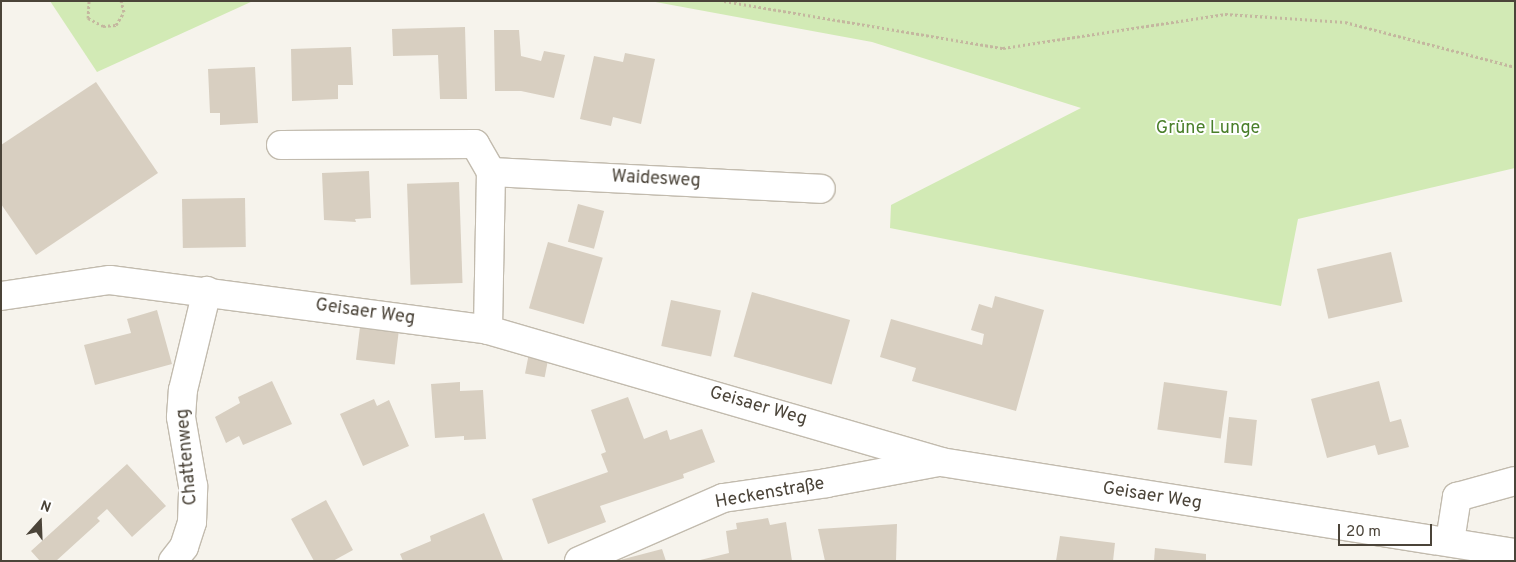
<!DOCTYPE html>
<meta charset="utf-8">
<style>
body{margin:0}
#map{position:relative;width:1516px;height:562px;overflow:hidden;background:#f6f3ec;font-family:Overpass,sans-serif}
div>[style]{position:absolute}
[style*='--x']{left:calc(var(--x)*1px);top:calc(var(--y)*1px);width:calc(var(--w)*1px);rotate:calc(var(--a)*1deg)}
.green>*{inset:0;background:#d2eab5}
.building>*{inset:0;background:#d8cfc1;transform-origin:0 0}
.path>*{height:3px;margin-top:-1.5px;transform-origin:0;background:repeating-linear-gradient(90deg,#c4b79f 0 2.5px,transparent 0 5px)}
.roads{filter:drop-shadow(1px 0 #c2bbae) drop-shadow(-1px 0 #c2bbae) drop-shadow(0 1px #c2bbae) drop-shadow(0 -1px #c2bbae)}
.minor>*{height:28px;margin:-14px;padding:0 14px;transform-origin:14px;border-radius:14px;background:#fff}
span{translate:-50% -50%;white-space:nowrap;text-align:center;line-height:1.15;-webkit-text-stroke:4px #fff;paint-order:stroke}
.park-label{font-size:18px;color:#4a7f2a}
.street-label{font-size:18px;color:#4b4439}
.frame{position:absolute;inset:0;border:2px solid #4b4439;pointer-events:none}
.north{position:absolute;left:15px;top:497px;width:50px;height:50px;-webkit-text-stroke:4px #fff;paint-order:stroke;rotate:20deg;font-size:14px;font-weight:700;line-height:20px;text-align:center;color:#4b4439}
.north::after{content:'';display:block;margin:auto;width:18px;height:22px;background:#4b4439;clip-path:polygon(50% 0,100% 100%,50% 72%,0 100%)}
.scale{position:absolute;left:1338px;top:524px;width:94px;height:22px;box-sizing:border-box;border:2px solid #4b4439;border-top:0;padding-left:6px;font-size:15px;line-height:18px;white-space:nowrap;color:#4b4439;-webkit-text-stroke:4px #fff;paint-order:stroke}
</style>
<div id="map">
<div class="green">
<i style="clip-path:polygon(50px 1px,253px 1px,97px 72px)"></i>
<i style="clip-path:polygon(650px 1px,1515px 1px,1515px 168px,1298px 219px,1281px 306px,890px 228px,891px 205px,1081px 108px,872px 42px)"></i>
</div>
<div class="building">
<i style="clip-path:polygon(465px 27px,467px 99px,440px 99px,438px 55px,393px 56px,392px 29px)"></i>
<i style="clip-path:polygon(494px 30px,519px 30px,521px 56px,541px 61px,544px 51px,565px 55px,554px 98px,521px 91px,495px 91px)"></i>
<i style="clip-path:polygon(351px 47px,353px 85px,338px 85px,338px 99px,292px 101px,291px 49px)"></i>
<i style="clip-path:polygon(625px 53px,655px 59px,641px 124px,613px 117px,611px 126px,580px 119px,594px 56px,623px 62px)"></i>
<i style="clip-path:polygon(255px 67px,258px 123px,220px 125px,220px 113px,210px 113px,208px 69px)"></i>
<i style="clip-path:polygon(96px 82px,158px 173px,36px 255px,1px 204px,1px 145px)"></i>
<i style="clip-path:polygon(369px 171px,371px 218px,355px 219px,356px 222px,324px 220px,322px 173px)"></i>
<i style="left:459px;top:182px;width:101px;height:52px;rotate:88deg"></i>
<i style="left:245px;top:198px;width:49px;height:63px;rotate:89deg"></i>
<i style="left:578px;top:204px;width:27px;height:39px;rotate:15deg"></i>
<i style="left:548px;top:242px;width:57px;height:69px;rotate:16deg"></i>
<i style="left:1391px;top:252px;width:51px;height:76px;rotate:77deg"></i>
<i style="left:752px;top:292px;width:102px;height:67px;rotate:16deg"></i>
<i style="clip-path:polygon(995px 296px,1044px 310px,1016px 411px,912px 381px,916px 368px,880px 357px,891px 319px,982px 345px,984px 334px,971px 330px,979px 304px,992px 308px)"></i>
<i style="left:671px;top:300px;width:51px;height:47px;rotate:12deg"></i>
<i style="clip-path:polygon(157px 310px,172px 364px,95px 385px,84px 345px,131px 333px,127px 319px)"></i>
<i style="left:360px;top:327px;width:39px;height:33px;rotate:7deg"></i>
<i style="left:530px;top:348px;width:20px;height:26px;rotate:11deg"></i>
<i style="clip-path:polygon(272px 381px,292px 424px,243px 445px,239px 436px,226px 443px,215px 417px,240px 403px,238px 397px)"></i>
<i style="clip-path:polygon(1379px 381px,1390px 422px,1401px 419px,1409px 447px,1378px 455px,1375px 445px,1327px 458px,1311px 399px)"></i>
<i style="clip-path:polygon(460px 382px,460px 391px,483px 390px,486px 439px,464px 440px,464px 436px,435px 438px,431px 384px)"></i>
<i style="left:1164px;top:382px;width:64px;height:48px;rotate:8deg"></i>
<i style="clip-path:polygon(628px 397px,644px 439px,667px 430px,670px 440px,702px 429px,715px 462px,683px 474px,684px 478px,600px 506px,606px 522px,548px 544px,532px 499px,608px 472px,601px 454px,606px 452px,591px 410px)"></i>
<i style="clip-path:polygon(374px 399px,377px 406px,389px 400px,409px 446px,363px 466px,340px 414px)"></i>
<i style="left:1229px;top:417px;width:28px;height:46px;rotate:6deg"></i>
<i style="clip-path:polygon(127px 464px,166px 506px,132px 537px,107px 509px,97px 518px,100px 521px,56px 561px,40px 561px,31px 551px)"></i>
<i style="clip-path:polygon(326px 500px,353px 550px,333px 561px,314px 561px,291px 519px)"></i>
<i style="clip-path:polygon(484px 513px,503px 560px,403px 561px,400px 554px,431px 541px,430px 536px)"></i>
<i style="clip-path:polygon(768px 518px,770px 525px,786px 522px,792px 561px,696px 561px,729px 553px,726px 531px,737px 529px,736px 523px)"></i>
<i style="clip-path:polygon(897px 524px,896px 561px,825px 561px,818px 529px)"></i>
<i style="clip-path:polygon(1060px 536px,1115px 543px,1113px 561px,1056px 561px)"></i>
<i style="clip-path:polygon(1155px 548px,1206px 554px,1206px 561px,1154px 561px)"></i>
<i style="clip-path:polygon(662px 549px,666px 561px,620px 561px,620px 560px)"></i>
</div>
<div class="path">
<i style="--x:89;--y:1;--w:17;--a:93"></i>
<i style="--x:88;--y:18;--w:17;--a:28"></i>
<i style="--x:103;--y:26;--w:13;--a:-4"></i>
<i style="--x:116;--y:25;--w:15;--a:-58"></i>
<i style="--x:124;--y:12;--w:11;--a:-105"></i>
<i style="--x:724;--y:1;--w:283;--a:9.6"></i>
<i style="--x:1003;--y:48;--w:225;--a:-8.7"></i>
<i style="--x:1225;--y:14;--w:120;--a:3.8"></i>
<i style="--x:1345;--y:22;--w:176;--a:14.8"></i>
</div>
<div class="roads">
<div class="minor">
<i style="--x:281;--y:145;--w:194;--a:-0.3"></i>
<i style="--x:475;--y:144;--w:32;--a:60"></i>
<i style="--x:491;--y:172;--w:158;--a:91.1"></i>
<i style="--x:491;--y:172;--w:330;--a:2.9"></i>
<i style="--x:1;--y:296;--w:110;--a:-8.4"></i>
<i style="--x:110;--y:280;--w:381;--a:7.5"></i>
<i style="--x:488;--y:330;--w:472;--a:16.2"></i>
<i style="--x:941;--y:462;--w:581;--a:9.01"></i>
<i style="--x:1450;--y:541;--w:45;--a:-81"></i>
<i style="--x:1457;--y:497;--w:60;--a:-15.4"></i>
<i style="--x:173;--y:561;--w:18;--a:-52"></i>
<i style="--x:184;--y:547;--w:26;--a:-72"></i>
<i style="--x:192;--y:522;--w:36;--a:-88"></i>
<i style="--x:193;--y:486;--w:70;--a:-99.9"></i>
<i style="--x:181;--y:417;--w:27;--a:-86"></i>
<i style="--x:183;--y:390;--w:102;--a:-76.4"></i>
<i style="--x:579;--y:561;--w:157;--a:-23.6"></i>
<i style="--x:723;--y:498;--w:105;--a:-8.2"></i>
<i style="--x:827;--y:483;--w:113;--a:-10.7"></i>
</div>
</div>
<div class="park-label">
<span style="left:1208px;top:129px">Grüne Lunge</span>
</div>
<div class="street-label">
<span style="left:656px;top:180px;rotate:3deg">Waidesweg</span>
<span style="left:365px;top:313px;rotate:8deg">Geisaer Weg</span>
<span style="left:758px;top:407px;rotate:16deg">Geisaer Weg</span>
<span style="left:188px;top:457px;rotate:-95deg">Chattenweg</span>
<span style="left:770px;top:494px;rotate:-10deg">Heckenstraße</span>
<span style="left:1152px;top:497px;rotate:9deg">Geisaer Weg</span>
</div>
<div class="frame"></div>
<div class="north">N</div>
<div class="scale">20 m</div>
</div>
